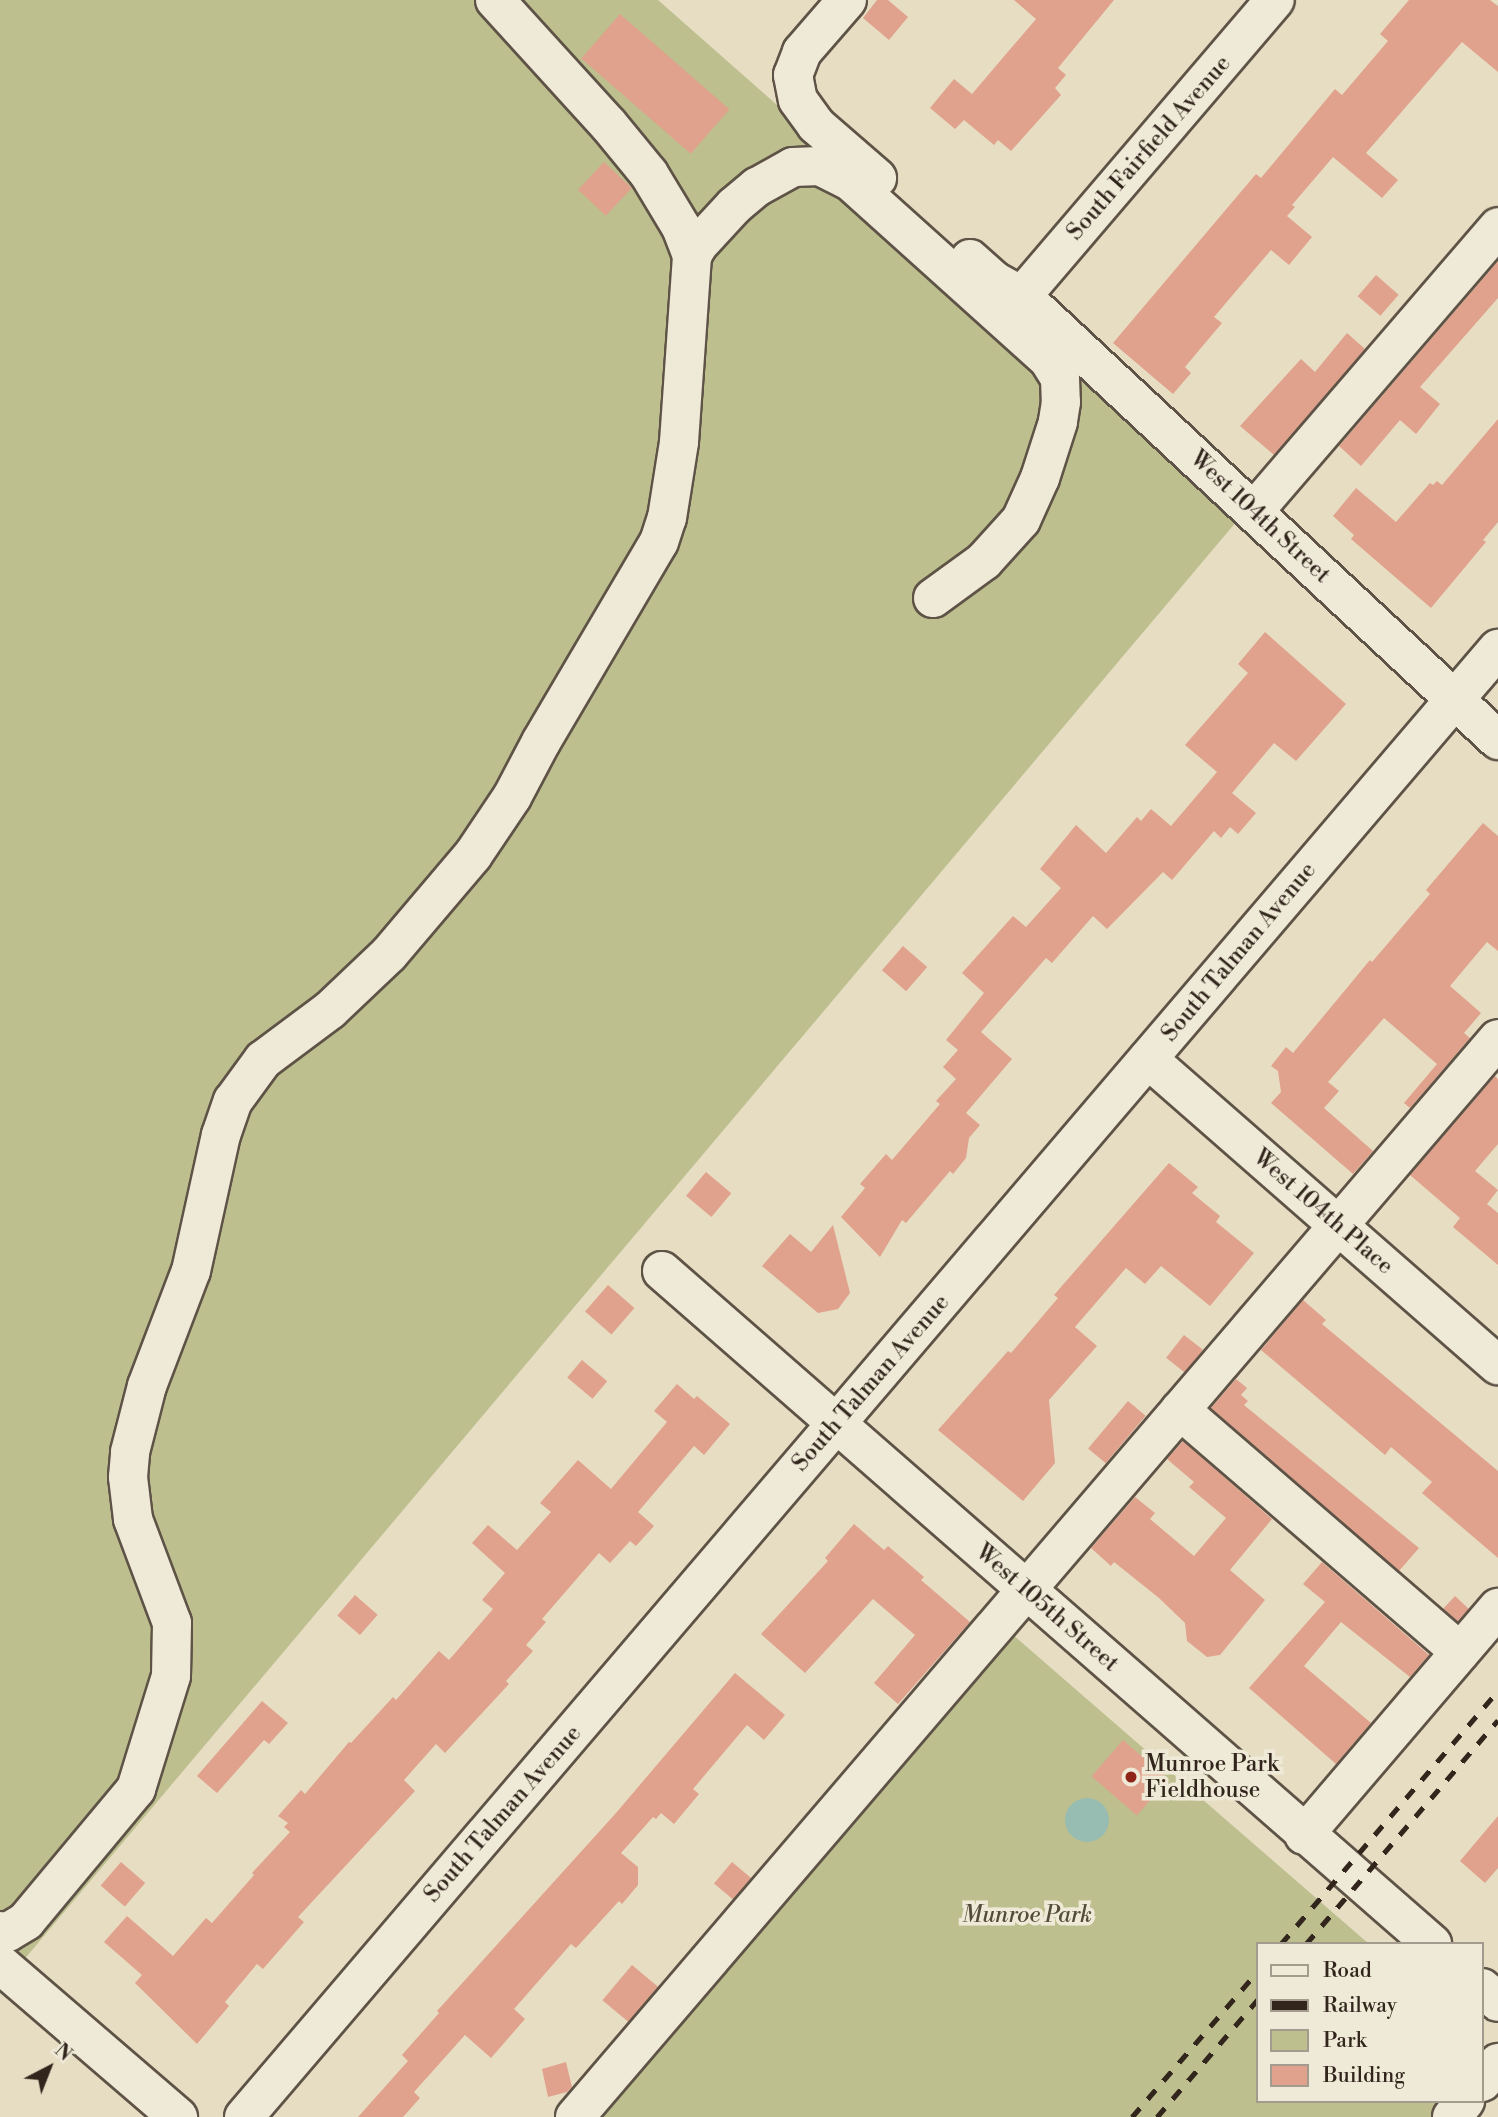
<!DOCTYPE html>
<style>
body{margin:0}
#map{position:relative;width:1498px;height:2117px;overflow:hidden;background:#e7ddc3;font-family:"Libre Bodoni",serif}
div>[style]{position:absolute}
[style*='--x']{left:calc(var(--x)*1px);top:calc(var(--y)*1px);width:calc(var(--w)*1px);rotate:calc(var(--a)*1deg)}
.green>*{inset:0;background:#bdbf8f}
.water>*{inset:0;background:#97bcb1}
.round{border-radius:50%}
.building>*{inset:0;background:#e0a28c;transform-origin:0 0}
.roads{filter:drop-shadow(2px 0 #5e5346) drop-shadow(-2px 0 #5e5346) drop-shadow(0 2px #5e5346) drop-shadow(0 -2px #5e5346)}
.minor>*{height:38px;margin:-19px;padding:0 19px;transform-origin:19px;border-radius:19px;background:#efe9d8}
.rail>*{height:5px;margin-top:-2.5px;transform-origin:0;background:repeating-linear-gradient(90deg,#31251c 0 12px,transparent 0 24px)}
.dots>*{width:19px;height:19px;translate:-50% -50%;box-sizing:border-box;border:4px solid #efe9d8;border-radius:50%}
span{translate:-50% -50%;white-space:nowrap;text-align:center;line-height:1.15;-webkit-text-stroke:7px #efe9d8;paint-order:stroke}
.street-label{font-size:23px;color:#31251c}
.poi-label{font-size:23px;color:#31251c}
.left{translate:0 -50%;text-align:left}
.park-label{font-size:23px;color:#544c39;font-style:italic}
.legend{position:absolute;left:1256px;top:1942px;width:228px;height:161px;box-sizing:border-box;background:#efe9d8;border:2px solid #a39b8d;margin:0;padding:9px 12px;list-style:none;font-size:21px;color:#31251c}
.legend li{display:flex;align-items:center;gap:14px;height:35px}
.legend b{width:35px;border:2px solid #a39b8d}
.north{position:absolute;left:14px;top:2033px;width:70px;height:70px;-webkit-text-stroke:5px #efe9d8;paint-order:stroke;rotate:42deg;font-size:19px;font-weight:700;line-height:28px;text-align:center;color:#31251c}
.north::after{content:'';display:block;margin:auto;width:24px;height:32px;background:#31251c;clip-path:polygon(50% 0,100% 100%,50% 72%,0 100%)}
</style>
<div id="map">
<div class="green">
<i style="clip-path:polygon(0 0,658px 0,1242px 515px,17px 1968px,0 1953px)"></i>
<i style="clip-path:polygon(1005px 1628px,1369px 1944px,1258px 1944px,1258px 2101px,1446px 2101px,1433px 2117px,589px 2117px)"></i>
</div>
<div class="water">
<i class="round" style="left:1065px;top:1798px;width:44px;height:44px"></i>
</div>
<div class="building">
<i style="clip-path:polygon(877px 0,888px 0,908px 17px,889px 40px,863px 18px)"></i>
<i style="clip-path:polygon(1014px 0,1114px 0,1058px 68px,1066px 75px,1055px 88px,1061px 95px,1011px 151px,998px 140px,994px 145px,964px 120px,955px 129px,930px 108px,954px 79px,972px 94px,1036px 19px)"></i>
<i style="clip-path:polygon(1409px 0,1490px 0,1498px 6px,1498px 72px,1462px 42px,1366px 153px,1398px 180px,1382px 198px,1333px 157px,1292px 205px,1295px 207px,1287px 216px,1312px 237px,1289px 265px,1271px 250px,1214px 317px,1222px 323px,1185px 367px,1191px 373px,1173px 394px,1113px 343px,1256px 174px,1261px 178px,1335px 89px,1342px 95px,1388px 41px,1380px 34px)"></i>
<i style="left:620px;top:14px;width:145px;height:59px;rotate:41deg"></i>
<i style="left:604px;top:162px;width:38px;height:38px;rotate:43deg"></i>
<i style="clip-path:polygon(1498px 261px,1498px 298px,1420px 387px,1440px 404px,1416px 434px,1400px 420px,1361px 466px,1339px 446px)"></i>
<i style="left:1376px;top:275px;width:30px;height:28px;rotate:41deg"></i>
<i style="clip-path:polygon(1347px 333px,1365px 349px,1274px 455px,1240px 426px,1301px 359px,1315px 372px)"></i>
<i style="clip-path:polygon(1498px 419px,1498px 522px,1483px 540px,1486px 542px,1431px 608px,1351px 539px,1354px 535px,1333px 516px,1356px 488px,1396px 522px,1430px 483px,1433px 485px,1437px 481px,1442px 485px)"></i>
<i style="clip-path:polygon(1265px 632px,1346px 704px,1296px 761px,1274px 743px,1232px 793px,1256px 813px,1238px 834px,1230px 827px,1221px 838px,1214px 831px,1172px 880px,1163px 872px,1107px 929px,1093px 916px,1052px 963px,1046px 958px,981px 1032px,1012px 1059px,966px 1113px,980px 1125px,969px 1138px,966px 1158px,953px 1174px,950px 1171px,906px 1223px,902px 1220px,880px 1257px,841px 1217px,865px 1188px,860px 1184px,886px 1154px,892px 1160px,940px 1104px,936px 1101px,956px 1079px,943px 1067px,958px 1050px,946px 1040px,984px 993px,962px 973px,1013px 916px,1026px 927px,1061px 888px,1040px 869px,1076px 825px,1106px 853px,1137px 817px,1141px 821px,1151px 809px,1171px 826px,1217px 772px,1185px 745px,1248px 673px,1238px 664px)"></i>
<i style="clip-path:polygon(1483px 823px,1498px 836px,1498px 951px,1487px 942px,1450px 986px,1481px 1013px,1464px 1033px,1470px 1038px,1410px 1108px,1404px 1103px,1437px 1064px,1384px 1018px,1328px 1082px,1339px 1091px,1324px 1108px,1373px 1151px,1353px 1174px,1271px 1103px,1281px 1092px,1278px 1071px,1271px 1066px,1286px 1047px,1293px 1053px,1370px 960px,1372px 962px,1430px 894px,1426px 890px)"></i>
<i style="left:903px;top:946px;width:32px;height:32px;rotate:41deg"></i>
<i style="clip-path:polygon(1495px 1076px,1498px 1079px,1498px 1144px,1475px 1171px,1498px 1190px,1487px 1204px,1498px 1213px,1498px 1265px,1453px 1227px,1460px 1218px,1410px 1175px)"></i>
<i style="clip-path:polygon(1169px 1163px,1198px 1187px,1192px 1193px,1220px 1216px,1216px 1222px,1254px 1253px,1210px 1306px,1161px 1266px,1145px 1284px,1126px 1268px,1075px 1327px,1097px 1346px,1049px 1400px,1055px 1463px,1023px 1501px,938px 1430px,1008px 1351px,1011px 1353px,1058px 1298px,1054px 1295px)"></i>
<i style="left:706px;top:1172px;width:33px;height:31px;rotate:40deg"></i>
<i style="clip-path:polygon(833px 1225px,850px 1293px,838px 1309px,818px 1313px,762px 1266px,790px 1234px,811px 1252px)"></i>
<i style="left:608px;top:1285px;width:35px;height:35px;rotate:41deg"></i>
<i style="clip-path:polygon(1303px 1300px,1326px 1320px,1322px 1324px,1498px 1471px,1498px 1558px,1422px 1493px,1432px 1482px,1391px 1447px,1385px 1455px,1261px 1350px)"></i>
<i style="left:1184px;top:1335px;width:24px;height:29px;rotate:38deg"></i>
<i style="left:582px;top:1360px;width:33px;height:23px;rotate:40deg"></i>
<i style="clip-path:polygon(1236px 1379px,1247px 1388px,1241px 1395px,1248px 1401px,1244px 1405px,1419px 1548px,1399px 1571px,1211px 1408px)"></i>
<i style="clip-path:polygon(677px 1384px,694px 1399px,697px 1396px,730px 1424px,704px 1455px,694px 1446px,638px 1512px,654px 1526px,636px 1546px,630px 1541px,610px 1563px,599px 1553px,542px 1619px,546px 1622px,526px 1645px,533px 1651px,506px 1681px,509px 1684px,445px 1753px,436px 1744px,404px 1780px,415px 1791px,298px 1917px,304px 1922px,263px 1969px,257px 1964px,225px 2002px,229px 2006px,197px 2044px,135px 1983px,142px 1975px,104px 1942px,127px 1916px,173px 1956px,206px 1918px,212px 1923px,254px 1875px,252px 1873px,290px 1832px,284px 1827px,288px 1823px,278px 1816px,301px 1790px,305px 1794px,349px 1742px,351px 1743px,393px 1697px,396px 1700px,439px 1651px,449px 1660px,493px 1609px,482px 1600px,505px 1573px,472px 1543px,488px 1525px,517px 1550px,551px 1512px,540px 1503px,578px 1460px,611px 1489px,667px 1422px,654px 1411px)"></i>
<i style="left:1128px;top:1401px;width:23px;height:62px;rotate:40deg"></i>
<i style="clip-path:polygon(1183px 1441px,1272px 1519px,1230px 1570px,1265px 1600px,1220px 1655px,1207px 1657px,1187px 1641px,1185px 1623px,1159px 1598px,1114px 1562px,1111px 1566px,1091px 1548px,1135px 1497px,1155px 1513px,1150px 1519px,1194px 1556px,1226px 1518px,1189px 1487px,1194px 1482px,1167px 1459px)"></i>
<i style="clip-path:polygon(854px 1524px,884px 1550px,888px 1546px,924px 1577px,921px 1580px,970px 1622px,898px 1704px,874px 1683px,915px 1635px,873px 1599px,805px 1673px,761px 1634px,828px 1561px,825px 1558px)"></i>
<i style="clip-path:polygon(1322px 1562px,1429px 1655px,1410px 1677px,1341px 1622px,1304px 1666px,1371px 1723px,1336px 1764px,1249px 1688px,1325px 1602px,1303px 1584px)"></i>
<i style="left:355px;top:1595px;width:30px;height:27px;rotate:41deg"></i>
<i style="left:1455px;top:1596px;width:19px;height:17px;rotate:43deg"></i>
<i style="clip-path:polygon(735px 1673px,785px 1715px,764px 1740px,747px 1725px,693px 1789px,699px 1794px,674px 1824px,661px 1813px,656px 1819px,653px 1817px,621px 1853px,638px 1867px,638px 1885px,622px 1904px,619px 1901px,576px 1948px,571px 1944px,514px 2009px,525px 2019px,491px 2058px,465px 2035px,414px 2092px,420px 2098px,403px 2117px,358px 2117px,408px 2061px,402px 2055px,439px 2013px,437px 2011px,616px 1813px)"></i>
<i style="clip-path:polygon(262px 1701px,288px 1723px,269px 1744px,264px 1740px,217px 1793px,197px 1776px)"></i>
<i style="left:1123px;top:1740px;width:60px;height:48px;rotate:41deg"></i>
<i style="clip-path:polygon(1498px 1816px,1498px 1868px,1485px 1883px,1460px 1861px)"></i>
<i style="left:121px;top:1862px;width:32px;height:31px;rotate:41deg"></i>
<i style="left:732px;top:1862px;width:25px;height:28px;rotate:40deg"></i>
<i style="left:632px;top:1965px;width:34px;height:46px;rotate:40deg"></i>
<i style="clip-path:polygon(566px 2062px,572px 2087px,567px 2092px,548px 2097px,542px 2069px)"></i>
</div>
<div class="roads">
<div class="minor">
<i style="--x:495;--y:0;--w:168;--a:47.7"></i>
<i style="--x:608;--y:124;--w:65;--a:50.6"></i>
<i style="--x:649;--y:174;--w:62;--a:58.9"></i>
<i style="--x:681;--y:227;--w:31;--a:69"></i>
<i style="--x:847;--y:0;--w:69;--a:130.9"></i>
<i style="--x:802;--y:52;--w:25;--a:111"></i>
<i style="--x:793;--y:75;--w:25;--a:79"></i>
<i style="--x:798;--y:100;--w:31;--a:54"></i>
<i style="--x:816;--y:125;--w:81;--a:41"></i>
<i style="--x:970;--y:259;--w:31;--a:42"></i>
<i style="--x:993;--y:280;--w:33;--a:29"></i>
<i style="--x:1022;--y:296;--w:651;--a:43.01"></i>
<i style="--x:1022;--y:296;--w:389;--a:-49.5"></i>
<i style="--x:1255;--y:510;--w:373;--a:-49.3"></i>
<i style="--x:1148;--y:1059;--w:465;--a:41.2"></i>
<i style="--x:662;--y:1271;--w:1023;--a:41.15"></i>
<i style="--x:1180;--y:1410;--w:370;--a:40.8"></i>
<i style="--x:1304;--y:1835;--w:299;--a:-49.5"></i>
<i style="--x:0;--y:1931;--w:8;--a:7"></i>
<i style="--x:8;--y:1932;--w:21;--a:-31"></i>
<i style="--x:26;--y:1921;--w:172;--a:-50.2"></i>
<i style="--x:136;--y:1789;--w:118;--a:-72.8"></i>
<i style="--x:171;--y:1676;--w:53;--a:-88.9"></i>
<i style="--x:172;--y:1623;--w:111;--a:-110.6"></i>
<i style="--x:133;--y:1519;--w:42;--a:-96.8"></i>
<i style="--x:128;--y:1477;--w:25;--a:-85"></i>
<i style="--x:130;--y:1452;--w:68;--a:-75.6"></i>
<i style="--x:147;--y:1386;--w:123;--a:-69.1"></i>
<i style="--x:191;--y:1271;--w:139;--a:-77.6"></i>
<i style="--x:221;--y:1135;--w:36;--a:-71"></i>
<i style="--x:233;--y:1101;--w:51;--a:-53.8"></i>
<i style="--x:263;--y:1060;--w:84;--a:-36.7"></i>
<i style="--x:330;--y:1010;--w:81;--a:-43.5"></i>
<i style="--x:389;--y:954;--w:130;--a:-49.7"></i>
<i style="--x:473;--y:855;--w:70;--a:-56.1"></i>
<i style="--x:512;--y:797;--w:62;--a:-62.2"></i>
<i style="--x:541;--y:742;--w:232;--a:-59.5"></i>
<i style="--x:659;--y:542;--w:25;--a:-72"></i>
<i style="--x:667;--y:518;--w:77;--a:-81"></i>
<i style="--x:679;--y:442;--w:186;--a:-86"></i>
<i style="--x:692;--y:256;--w:13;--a:-61"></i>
<i style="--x:698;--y:245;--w:53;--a:-47.3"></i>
<i style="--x:734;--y:206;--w:30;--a:-40"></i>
<i style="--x:757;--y:187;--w:41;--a:-29.1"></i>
<i style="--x:793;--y:167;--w:27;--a:-2"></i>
<i style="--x:820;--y:166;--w:34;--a:27"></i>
<i style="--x:850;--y:181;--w:266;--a:42"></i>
<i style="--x:1048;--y:359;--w:22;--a:58"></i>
<i style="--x:1060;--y:378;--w:24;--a:88"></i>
<i style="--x:1061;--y:402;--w:20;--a:99"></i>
<i style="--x:1058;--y:422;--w:59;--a:107.8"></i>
<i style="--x:1040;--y:478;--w:46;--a:114.3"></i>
<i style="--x:1021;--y:520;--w:55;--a:132.1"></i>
<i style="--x:984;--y:561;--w:63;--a:144"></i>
<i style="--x:0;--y:1964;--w:235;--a:40.7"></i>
<i style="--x:1482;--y:1988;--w:21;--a:41"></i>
<i style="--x:1482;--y:2082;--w:25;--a:-50"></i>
<i style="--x:244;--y:2117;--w:1931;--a:-49.5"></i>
<i style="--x:575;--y:2117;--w:1419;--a:-49.43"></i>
<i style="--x:1452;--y:2117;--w:21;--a:-51"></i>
</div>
</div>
<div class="rail">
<i style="--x:1281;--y:1944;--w:333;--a:-49.4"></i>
<i style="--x:1306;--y:1944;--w:295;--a:-49.4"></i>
<i style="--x:1132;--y:2117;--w:193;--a:-49.2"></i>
<i style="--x:1157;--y:2117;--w:155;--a:-49.4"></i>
</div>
<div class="dots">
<i style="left:1131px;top:1777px;background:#8f2418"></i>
</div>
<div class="street-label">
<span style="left:1149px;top:148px;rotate:-49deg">South Fairfield Avenue</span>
<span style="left:1260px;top:517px;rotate:43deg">West 104th Street</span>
<span style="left:1239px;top:952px;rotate:-50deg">South Talman Avenue</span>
<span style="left:1323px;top:1212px;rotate:41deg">West 104th Place</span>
<span style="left:871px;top:1383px;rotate:-49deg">South Talman Avenue</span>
<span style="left:1047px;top:1608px;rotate:41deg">West 105th Street</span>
<span style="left:503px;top:1814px;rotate:-49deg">South Talman Avenue</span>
</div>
<div class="poi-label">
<span class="left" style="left:1145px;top:1777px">Munroe Park<br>Fieldhouse</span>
</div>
<div class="park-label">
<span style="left:1027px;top:1915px">Munroe Park</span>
</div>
<ul class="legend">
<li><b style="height:9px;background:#efe9d8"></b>Road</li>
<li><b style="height:9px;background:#31251c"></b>Railway</li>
<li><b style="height:19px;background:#bdbf8f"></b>Park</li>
<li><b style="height:19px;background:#e0a28c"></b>Building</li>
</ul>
<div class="north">N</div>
</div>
